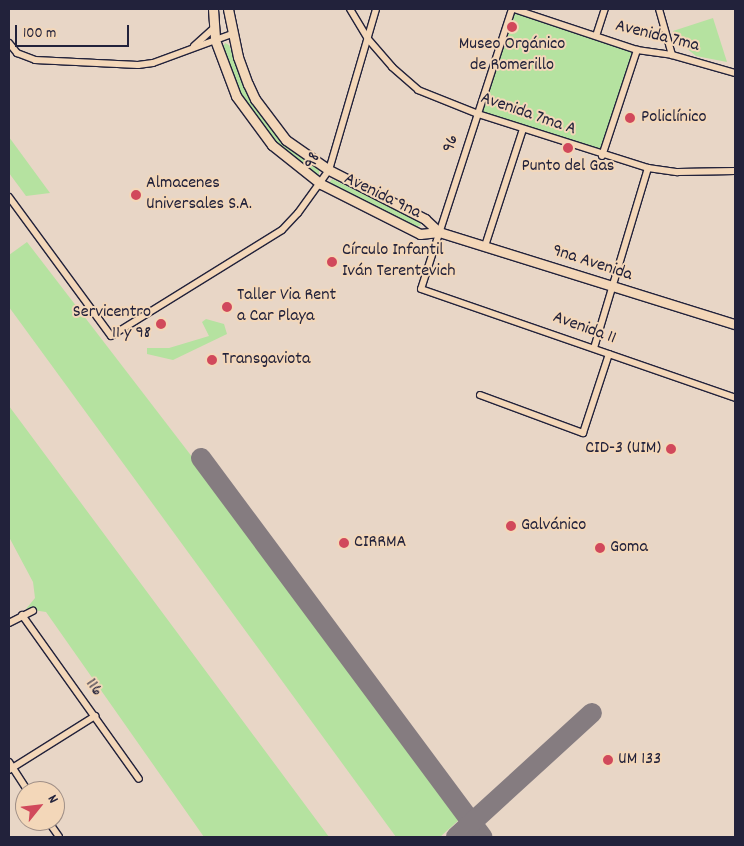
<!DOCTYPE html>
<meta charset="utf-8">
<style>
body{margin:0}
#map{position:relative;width:744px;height:846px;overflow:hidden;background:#e8d6c6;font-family:Dekko,sans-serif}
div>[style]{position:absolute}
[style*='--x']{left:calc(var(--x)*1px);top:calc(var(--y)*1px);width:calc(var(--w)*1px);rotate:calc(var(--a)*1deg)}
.green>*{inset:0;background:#b5e2a0;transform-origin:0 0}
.taxiway>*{height:20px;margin:-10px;padding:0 10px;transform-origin:10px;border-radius:10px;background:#857c80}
.roads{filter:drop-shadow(1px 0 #22223b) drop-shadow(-1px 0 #22223b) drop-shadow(0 1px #22223b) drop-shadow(0 -1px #22223b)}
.street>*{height:6px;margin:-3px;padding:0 3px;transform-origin:3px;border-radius:3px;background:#f3d7b9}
.secondary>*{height:9px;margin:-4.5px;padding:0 4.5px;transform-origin:4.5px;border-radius:4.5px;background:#f3d7b9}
.dots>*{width:14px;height:14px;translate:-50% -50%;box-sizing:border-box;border:2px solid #f3d7b9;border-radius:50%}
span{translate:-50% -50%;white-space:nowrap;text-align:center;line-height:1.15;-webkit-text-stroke:4px #f3d7b9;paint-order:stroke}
.street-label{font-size:18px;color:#22223b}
.poi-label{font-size:18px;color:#22223b}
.left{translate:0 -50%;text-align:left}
.right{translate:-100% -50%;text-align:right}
.frame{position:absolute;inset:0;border:10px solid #22223b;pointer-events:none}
.north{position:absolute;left:15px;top:781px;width:50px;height:50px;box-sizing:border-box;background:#f3d7b9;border:1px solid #9f8f87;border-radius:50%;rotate:61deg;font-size:14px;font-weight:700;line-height:20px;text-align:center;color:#22223b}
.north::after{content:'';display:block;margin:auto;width:18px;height:22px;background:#d1495b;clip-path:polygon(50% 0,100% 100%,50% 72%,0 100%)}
.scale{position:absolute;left:15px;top:25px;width:114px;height:22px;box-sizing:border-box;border:2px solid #22223b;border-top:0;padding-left:6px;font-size:15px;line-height:18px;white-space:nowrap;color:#22223b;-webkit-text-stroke:4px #f3d7b9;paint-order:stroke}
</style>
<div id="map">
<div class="green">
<i style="left:512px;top:9px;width:132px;height:110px;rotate:18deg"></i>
<i style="clip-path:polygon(713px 18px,727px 62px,696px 56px,680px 43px,673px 31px)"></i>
<i style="clip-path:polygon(225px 43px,229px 45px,250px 101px,284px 144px,319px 170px,319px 175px,317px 176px,272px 139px,240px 94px,223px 47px)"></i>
<i style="clip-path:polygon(9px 137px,50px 193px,26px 196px,9px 173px)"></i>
<i style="clip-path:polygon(332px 179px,420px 222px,421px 225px,415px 228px,329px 183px)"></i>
<i style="clip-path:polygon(27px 242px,279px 570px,460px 819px,440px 837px,396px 837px,9px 307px,9px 255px)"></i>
<i style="clip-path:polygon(206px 319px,224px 324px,227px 334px,173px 360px,147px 354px,147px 348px,169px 348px,209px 336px,202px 322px)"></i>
<i style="clip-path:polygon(9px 406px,329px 837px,204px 837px,46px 612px,26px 609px,35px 598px,33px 582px,9px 537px)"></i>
</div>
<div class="taxiway">
<i style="--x:201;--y:458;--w:472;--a:53.4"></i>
<i style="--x:456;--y:837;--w:184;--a:-42.4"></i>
</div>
<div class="roads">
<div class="street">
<i style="--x:350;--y:9;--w:35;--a:59"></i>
<i style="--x:368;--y:39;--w:37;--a:49"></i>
<i style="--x:392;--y:67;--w:35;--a:41"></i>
<i style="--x:418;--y:90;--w:65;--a:21.8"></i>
<i style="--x:478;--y:114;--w:178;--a:17.6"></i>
<i style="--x:648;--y:168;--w:30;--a:8"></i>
<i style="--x:678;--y:172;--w:57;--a:-1"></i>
<i style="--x:512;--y:9;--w:294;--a:108"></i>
<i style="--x:421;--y:289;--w:332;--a:19.1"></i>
<i style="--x:514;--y:9;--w:130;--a:18.4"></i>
<i style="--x:637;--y:50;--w:35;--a:8"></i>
<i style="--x:672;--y:55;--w:66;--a:15.9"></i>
<i style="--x:659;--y:9;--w:48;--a:74.2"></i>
<i style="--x:596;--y:36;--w:28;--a:-72"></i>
<i style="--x:9;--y:43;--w:13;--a:51"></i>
<i style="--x:17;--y:53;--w:19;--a:21"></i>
<i style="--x:35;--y:60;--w:103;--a:2.8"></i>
<i style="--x:138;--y:65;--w:15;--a:-8"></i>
<i style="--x:153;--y:63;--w:84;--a:-20.2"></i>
<i style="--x:194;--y:46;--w:25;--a:-42"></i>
<i style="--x:602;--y:156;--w:112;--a:-71.7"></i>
<i style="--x:9;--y:197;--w:172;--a:53.7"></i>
<i style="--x:111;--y:336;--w:201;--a:-31.8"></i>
<i style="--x:282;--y:230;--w:23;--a:-47"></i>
<i style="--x:298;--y:213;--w:53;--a:-54.2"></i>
<i style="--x:329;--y:170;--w:168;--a:-73.7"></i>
<i style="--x:485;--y:246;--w:123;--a:-72"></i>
<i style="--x:594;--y:348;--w:188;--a:-73.3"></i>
<i style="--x:480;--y:395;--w:110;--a:20.3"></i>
<i style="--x:583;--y:433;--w:83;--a:-71.8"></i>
<i style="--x:22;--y:615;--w:201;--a:54.5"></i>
<i style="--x:9;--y:623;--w:27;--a:-27"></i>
<i style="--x:9;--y:762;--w:35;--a:57"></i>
<i style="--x:9;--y:770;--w:102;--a:-32.1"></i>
<i style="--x:48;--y:821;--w:19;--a:55"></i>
</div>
<div class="secondary">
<i style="--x:213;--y:9;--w:31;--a:86"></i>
<i style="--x:215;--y:40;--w:60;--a:69.4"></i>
<i style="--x:236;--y:96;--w:61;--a:53.7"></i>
<i style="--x:272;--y:145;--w:63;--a:38.5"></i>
<i style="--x:321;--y:184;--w:111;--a:26.8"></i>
<i style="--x:420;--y:234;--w:19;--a:-6"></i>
<i style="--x:439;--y:232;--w:310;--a:17.3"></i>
<i style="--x:228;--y:9;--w:49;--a:78.2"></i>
<i style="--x:238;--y:57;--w:29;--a:70"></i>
<i style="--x:248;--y:84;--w:17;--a:65"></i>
<i style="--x:255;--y:99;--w:51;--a:52.9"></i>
<i style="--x:286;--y:140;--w:52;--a:34.9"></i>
<i style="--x:329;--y:170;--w:108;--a:27"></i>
<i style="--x:425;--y:219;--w:19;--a:43"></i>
</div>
</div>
<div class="dots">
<i style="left:512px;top:27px;background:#d1495b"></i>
<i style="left:630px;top:118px;background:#d1495b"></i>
<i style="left:568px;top:148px;background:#d1495b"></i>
<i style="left:136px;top:195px;background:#d1495b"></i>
<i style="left:332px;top:262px;background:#d1495b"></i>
<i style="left:227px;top:307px;background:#d1495b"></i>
<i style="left:161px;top:324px;background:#d1495b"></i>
<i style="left:212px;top:360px;background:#d1495b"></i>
<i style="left:671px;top:449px;background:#d1495b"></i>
<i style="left:511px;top:526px;background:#d1495b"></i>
<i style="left:344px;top:543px;background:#d1495b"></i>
<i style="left:600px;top:548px;background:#d1495b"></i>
<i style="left:608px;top:760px;background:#d1495b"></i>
</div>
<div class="street-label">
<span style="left:657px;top:37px;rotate:14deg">Avenida 7ma</span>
<span style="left:528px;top:115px;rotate:19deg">Avenida 7ma A</span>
<span style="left:452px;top:144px;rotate:-72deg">96</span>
<span style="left:314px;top:161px;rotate:-68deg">98</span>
<span style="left:382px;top:197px;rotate:26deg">Avenida 9na</span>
<span style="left:592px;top:264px;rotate:18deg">9na Avenida</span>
<span style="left:584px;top:329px;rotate:20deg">Avenida 11</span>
<span style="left:93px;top:688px;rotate:54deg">116</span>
</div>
<div class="poi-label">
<span style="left:512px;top:56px">Museo Orgánico<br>de Romerillo</span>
<span class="left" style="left:641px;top:118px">Policlínico</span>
<span style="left:568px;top:167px">Punto del Gas</span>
<span class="left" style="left:146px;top:195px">Almacenes<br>Universales S.A.</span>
<span class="left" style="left:342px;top:262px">Círculo Infantil<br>Iván Terentevich</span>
<span class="left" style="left:237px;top:307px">Taller Via Rent<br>a Car Playa</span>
<span class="right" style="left:151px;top:324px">Servicentro<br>11 y 98</span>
<span class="left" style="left:222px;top:360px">Transgaviota</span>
<span class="right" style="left:661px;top:449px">CID-3 (UIM)</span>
<span class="left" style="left:521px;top:526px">Galvánico</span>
<span class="left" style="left:354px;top:543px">CIRRMA</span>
<span class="left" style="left:610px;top:548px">Goma</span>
<span class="left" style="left:618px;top:760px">UM 133</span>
</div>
<div class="frame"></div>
<div class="north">N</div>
<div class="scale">100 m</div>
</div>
